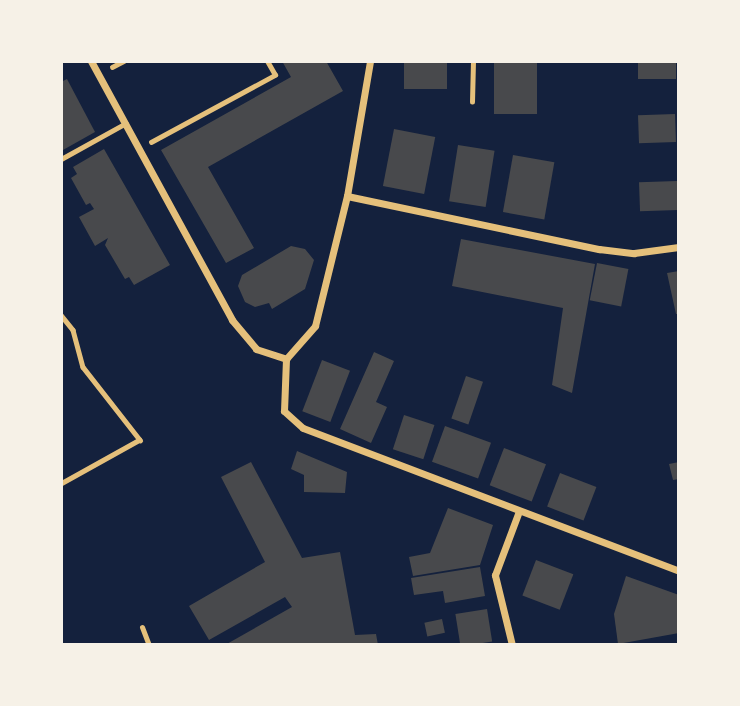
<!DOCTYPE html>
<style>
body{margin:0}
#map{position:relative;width:740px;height:706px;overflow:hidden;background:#14213d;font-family:Montserrat,sans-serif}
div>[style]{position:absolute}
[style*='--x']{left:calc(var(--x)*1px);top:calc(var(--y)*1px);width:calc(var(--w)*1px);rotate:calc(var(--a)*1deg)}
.building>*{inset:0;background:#48494c;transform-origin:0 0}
.path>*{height:4.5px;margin:-2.25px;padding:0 2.25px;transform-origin:2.25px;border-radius:2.25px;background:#e5c07b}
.service>*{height:5px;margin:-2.5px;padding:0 2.5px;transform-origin:2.5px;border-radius:2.5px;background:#e5c07b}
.minor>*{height:7px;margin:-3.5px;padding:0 3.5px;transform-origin:3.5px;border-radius:3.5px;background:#e5c07b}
span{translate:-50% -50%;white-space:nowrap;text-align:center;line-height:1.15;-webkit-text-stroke:5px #f6f1e7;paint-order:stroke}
.frame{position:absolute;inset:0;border:63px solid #f6f1e7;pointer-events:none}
</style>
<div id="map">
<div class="building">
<i style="clip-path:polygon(282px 61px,326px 61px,343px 91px,208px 167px,254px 248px,226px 263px,161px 150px,291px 77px)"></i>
<i style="left:404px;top:61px;width:43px;height:28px"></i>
<i style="left:494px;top:61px;width:43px;height:53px"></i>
<i style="left:638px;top:61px;width:38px;height:18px"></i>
<i style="clip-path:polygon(67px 79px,95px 132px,63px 150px,61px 82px)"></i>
<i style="left:675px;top:114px;width:28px;height:37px;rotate:88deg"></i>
<i style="left:394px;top:129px;width:42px;height:58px;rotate:11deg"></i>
<i style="left:458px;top:145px;width:37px;height:57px;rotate:9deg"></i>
<i style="clip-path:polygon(104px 149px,170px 265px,134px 285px,129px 277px,125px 279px,105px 245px,108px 238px,95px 246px,79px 217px,94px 209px,90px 203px,86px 205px,71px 178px,77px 174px,73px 167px)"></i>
<i style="left:513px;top:155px;width:42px;height:58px;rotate:10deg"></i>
<i style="left:677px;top:181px;width:29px;height:38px;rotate:88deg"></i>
<i style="clip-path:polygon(461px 239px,595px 264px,572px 393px,552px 385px,563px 308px,452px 286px)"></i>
<i style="clip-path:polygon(291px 246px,305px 249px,314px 260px,305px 289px,272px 309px,269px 303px,255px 307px,245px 302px,238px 286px,242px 275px)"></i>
<i style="left:597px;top:263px;width:32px;height:38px;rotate:11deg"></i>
<i style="clip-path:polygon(679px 271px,679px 314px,676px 314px,667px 273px)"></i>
<i style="clip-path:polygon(374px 352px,394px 361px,376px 402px,387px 407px,371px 443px,340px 429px)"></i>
<i style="left:322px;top:360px;width:30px;height:55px;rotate:21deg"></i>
<i style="left:466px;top:376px;width:18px;height:45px;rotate:19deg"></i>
<i style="left:404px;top:415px;width:32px;height:36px;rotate:18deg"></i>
<i style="left:445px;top:426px;width:49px;height:38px;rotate:20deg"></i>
<i style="left:504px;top:448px;width:45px;height:40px;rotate:21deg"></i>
<i style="clip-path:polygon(297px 451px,347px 472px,345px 493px,304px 492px,304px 475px,291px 469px)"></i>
<i style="clip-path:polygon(251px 462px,302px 558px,340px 552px,355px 635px,376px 634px,378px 645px,225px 645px,292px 607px,285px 597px,209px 640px,189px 606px,265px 562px,221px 477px)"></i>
<i style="clip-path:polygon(679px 462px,679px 479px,673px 480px,669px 464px)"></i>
<i style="left:560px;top:473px;width:39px;height:36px;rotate:21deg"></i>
<i style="clip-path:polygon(448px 508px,493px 525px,480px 565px,413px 576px,409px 557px,430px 553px)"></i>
<i style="left:536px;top:560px;width:40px;height:38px;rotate:21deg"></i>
<i style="clip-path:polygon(480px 567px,485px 596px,445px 603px,443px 591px,414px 595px,411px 578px)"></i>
<i style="clip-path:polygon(626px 576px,679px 595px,679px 633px,618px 644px,614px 614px)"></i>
<i style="left:487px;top:609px;width:33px;height:32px;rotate:81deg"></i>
<i style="left:442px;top:619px;width:14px;height:18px;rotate:78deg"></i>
</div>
<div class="path">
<i style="--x:112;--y:67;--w:13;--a:-27"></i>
<i style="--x:472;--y:102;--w:41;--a:-88.6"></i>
<i style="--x:151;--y:142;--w:141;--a:-28.4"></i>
<i style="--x:275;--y:75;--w:16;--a:-120"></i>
<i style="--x:61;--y:315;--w:19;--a:51"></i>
<i style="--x:73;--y:330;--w:38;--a:75"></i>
<i style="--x:83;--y:367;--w:93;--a:52"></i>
<i style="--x:140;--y:440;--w:90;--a:150.9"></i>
</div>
<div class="service">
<i style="--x:61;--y:159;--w:74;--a:-29"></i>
<i style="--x:142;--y:627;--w:19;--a:69"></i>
</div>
<div class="minor">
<i style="--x:91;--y:61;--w:295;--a:61.4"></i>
<i style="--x:232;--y:320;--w:38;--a:50"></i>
<i style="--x:256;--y:349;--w:32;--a:18"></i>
<i style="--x:347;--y:196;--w:258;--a:11.9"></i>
<i style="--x:599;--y:249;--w:35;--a:7"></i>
<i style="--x:634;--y:253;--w:45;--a:-7.6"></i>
<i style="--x:286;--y:359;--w:52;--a:92.2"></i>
<i style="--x:284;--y:411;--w:25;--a:42"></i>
<i style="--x:303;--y:428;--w:402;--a:20.8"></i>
<i style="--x:286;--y:359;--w:44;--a:-48.7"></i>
<i style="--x:315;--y:326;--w:134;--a:-76.2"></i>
<i style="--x:347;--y:196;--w:137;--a:-80.3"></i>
<i style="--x:512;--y:645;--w:72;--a:-103.7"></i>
<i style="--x:495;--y:575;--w:68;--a:-69.4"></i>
</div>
<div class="frame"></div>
</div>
